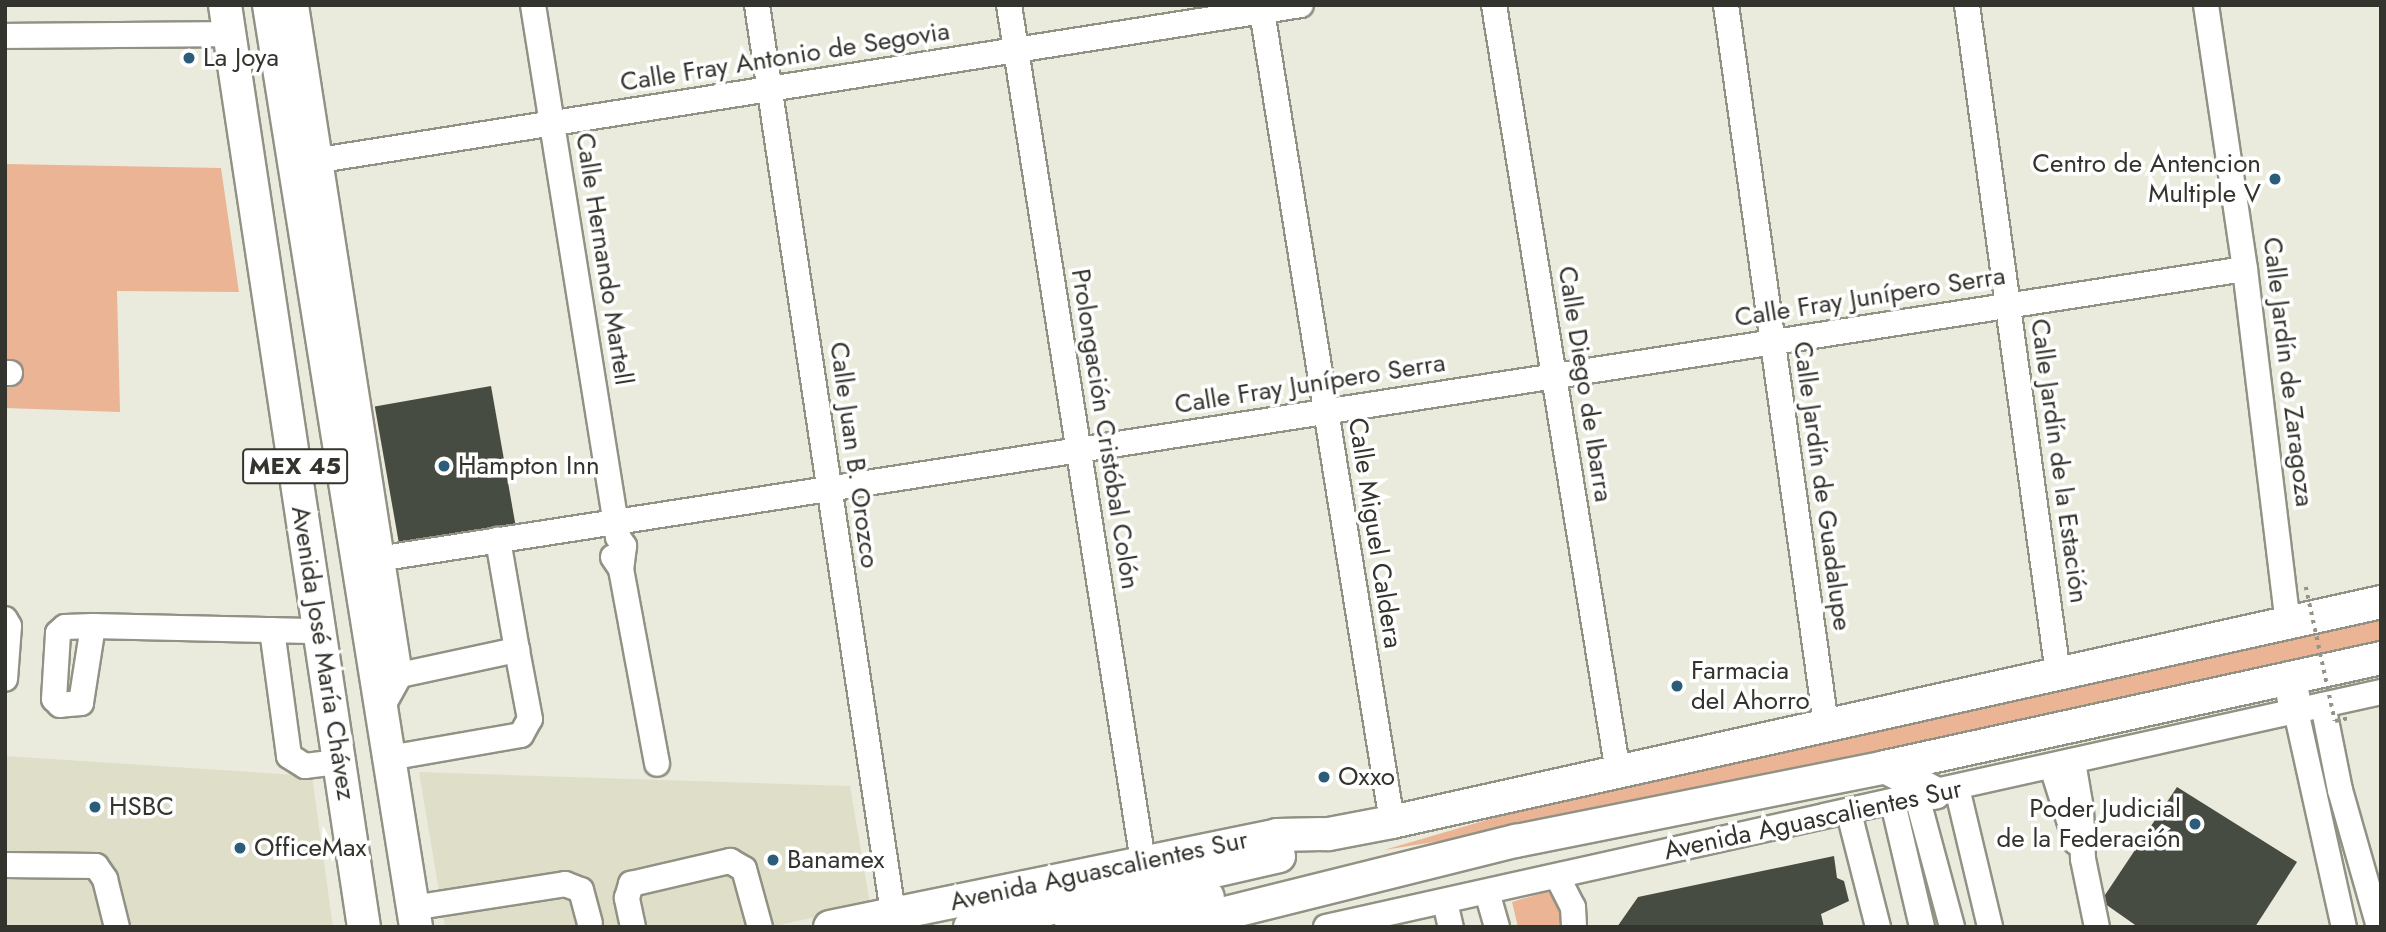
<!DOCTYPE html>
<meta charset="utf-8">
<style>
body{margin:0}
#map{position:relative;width:2386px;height:932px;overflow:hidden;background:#ebebdd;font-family:Jost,sans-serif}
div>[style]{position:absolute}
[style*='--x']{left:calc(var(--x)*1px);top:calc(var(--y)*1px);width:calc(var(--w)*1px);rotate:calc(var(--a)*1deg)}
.built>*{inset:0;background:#dfdec9}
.green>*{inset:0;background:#ebb494}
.building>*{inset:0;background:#474c42;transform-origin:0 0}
.roads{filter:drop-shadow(2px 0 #919184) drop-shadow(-2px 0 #919184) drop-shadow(0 2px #919184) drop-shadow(0 -2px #919184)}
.minor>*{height:24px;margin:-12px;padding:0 12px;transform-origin:12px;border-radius:12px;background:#fff}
.major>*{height:32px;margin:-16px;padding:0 16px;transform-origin:16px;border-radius:16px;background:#fff}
.path-bridge>*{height:3.5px;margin-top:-1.75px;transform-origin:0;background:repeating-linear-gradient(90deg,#939389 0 3.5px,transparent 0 8.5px)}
.dots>*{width:19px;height:19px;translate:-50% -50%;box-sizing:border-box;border:4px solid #fff;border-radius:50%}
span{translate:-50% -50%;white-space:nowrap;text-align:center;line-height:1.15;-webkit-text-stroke:7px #fff;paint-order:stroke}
.shield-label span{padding:2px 5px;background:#fff;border:2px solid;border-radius:5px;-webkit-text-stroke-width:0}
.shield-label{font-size:24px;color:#34342e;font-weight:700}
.street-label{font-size:26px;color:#34342e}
.poi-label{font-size:26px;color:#34342e}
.left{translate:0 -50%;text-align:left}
.right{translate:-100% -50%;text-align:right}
.frame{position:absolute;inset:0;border:7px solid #34342e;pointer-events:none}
</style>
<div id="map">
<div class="built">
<i style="clip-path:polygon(5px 756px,312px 776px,333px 927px,5px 927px)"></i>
<i style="clip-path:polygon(419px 772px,850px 786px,870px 904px,772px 927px,445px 927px)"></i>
</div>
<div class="green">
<i style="clip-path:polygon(5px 164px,221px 168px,239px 292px,117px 291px,120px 412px,5px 408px)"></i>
<i style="clip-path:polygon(2381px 615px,2381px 643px,1583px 818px,1384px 850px,1579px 793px)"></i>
<i style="clip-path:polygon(1559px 888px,1570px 927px,1518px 927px,1512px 902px)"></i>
</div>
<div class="building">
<i style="left:491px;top:386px;width:144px;height:118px;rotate:80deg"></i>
<i style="clip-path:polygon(2177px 787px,2297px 862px,2255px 927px,2138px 927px,2101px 901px)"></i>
<i style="clip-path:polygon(1834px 856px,1837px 878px,1844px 881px,1849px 901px,1821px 914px,1824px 927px,1617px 927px,1638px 897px)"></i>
</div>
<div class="roads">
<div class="minor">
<i style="--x:296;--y:5;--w:678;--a:81.18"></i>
<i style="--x:400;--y:675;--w:38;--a:119"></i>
<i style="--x:533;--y:5;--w:539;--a:80.92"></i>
<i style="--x:618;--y:537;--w:11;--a:56"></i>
<i style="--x:624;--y:546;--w:23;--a:97"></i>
<i style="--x:757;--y:5;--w:918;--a:81.48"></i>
<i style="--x:1009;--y:5;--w:867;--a:81.11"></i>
<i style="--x:1261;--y:5;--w:827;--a:80.89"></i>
<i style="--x:1494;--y:5;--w:777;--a:80.82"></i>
<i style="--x:1726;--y:5;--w:727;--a:82.09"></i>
<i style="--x:1967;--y:5;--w:675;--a:82.25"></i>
<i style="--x:2206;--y:5;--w:267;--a:81.6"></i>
<i style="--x:2245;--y:269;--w:357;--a:83.1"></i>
<i style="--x:5;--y:36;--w:224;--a:-0.5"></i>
<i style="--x:320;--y:160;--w:993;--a:-8.98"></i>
<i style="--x:5;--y:373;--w:5;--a:0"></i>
<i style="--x:613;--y:557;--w:14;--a:56"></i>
<i style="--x:621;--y:569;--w:198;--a:79.5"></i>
<i style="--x:384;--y:558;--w:1883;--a:-8.83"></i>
<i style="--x:5;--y:619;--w:8;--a:60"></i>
<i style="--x:9;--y:626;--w:53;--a:94.3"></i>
<i style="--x:93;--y:626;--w:78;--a:98.9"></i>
<i style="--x:81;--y:703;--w:21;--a:175"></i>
<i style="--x:60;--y:705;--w:8;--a:-135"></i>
<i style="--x:54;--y:699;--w:66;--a:-86.5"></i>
<i style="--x:58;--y:633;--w:9;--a:-41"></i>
<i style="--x:65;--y:627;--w:28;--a:-2"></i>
<i style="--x:93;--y:626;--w:227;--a:1.3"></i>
<i style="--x:272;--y:630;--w:127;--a:82.3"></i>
<i style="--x:289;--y:756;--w:19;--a:32"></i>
<i style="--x:305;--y:766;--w:34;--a:-7"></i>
<i style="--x:400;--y:675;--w:120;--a:-12.1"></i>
<i style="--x:517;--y:650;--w:112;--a:-99.8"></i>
<i style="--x:2323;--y:705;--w:87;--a:78.7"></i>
<i style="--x:2340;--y:790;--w:142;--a:74.1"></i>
<i style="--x:2296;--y:711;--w:221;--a:77.5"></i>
<i style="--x:389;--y:758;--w:134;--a:-9.9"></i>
<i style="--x:521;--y:735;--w:18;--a:-61"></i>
<i style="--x:530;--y:719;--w:70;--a:-100.7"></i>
<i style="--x:2073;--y:762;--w:48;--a:80.3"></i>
<i style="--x:2081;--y:809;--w:50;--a:87.7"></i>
<i style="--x:2083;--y:859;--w:69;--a:78.4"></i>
<i style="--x:2052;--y:767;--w:79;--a:72.3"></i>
<i style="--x:1957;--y:788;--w:143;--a:76.6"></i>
<i style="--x:1917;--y:797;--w:135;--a:74.9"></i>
<i style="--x:1893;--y:803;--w:127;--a:76.8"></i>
<i style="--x:1849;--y:813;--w:118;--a:75.7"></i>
<i style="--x:5;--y:865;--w:91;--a:0.6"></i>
<i style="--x:96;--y:866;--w:16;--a:55"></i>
<i style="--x:105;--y:879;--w:49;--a:76"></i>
<i style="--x:1557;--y:876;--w:35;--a:63"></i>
<i style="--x:1573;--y:907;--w:20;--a:87"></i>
<i style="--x:1487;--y:892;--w:36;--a:74"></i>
<i style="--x:1445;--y:902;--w:26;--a:77"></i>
<i style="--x:412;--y:908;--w:155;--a:-8.9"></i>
<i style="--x:565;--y:884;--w:17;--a:21"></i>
<i style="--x:581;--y:890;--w:34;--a:75"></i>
<i style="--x:633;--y:927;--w:30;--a:-102"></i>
<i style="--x:627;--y:898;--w:15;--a:-74"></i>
<i style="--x:631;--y:884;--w:102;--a:-13.1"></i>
<i style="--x:730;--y:861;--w:16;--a:30"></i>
<i style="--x:744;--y:869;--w:60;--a:74.6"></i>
<i style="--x:1326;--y:927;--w:1081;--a:-12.56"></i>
</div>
<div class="major">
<i style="--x:225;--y:5;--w:932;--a:81.43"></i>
<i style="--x:269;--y:5;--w:934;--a:80.94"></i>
<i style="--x:2290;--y:678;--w:34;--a:80"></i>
<i style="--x:1885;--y:767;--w:56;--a:27.5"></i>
<i style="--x:830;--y:927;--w:456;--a:-11.6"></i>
<i style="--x:1277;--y:835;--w:52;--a:-1.1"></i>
<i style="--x:1329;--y:834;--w:64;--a:-10.8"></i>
<i style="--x:1392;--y:822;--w:1013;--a:-12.54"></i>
<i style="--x:970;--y:927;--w:317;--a:-12.9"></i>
<i style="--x:1071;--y:927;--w:140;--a:-12.4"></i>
<i style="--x:1170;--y:927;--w:357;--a:-14"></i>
<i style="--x:1516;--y:841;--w:376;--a:-11.3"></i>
<i style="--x:1885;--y:767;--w:508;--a:-12.39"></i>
</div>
</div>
<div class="path-bridge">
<i style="--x:2306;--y:587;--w:137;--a:77.8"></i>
<i style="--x:2335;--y:721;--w:14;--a:-12"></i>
</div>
<div class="dots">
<i style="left:189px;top:58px;background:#2b5c7a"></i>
<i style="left:2275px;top:179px;background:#2b5c7a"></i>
<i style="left:444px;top:466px;background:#2b5c7a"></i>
<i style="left:1677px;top:686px;background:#2b5c7a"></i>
<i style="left:1324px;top:777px;background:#2b5c7a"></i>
<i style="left:95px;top:807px;background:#2b5c7a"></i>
<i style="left:2195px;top:824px;background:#2b5c7a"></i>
<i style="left:240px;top:848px;background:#2b5c7a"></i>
<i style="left:773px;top:860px;background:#2b5c7a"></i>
</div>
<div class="shield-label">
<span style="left:295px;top:466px">MEX 45</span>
</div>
<div class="street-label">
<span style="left:785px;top:57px;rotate:-9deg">Calle Fray Antonio de Segovia</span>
<span style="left:604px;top:259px;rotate:81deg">Calle Hernando Martell</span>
<span style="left:1870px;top:297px;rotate:-9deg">Calle Fray Junípero Serra</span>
<span style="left:2288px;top:372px;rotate:83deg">Calle Jardín de Zaragoza</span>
<span style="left:1310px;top:384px;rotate:-9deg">Calle Fray Junípero Serra</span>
<span style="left:1585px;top:384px;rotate:81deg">Calle Diego de Ibarra</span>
<span style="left:1105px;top:429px;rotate:81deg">Prolongación Cristóbal Colón</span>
<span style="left:854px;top:455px;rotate:82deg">Calle Juan B. Orozco</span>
<span style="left:2059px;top:461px;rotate:82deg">Calle Jardín de la Estación</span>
<span style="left:1822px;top:486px;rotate:82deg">Calle Jardín de Guadalupe</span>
<span style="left:1375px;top:533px;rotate:81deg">Calle Miguel Caldera</span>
<span style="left:323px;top:653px;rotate:81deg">Avenida José María Chávez</span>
<span style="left:1813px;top:820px;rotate:-12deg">Avenida Aguascalientes Sur</span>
<span style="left:1099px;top:871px;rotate:-12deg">Avenida Aguascalientes Sur</span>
</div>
<div class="poi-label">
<span class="left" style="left:203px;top:58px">La Joya</span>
<span class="right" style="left:2261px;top:179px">Centro de Antencion<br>Multiple V</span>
<span class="left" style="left:458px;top:466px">Hampton Inn</span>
<span class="left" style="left:1691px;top:686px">Farmacia<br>del Ahorro</span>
<span class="left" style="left:1338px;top:777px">Oxxo</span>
<span class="left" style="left:109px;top:807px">HSBC</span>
<span class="right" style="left:2181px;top:824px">Poder Judicial<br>de la Federación</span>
<span class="left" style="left:254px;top:848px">OfficeMax</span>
<span class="left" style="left:787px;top:860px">Banamex</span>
</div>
<div class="frame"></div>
</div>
